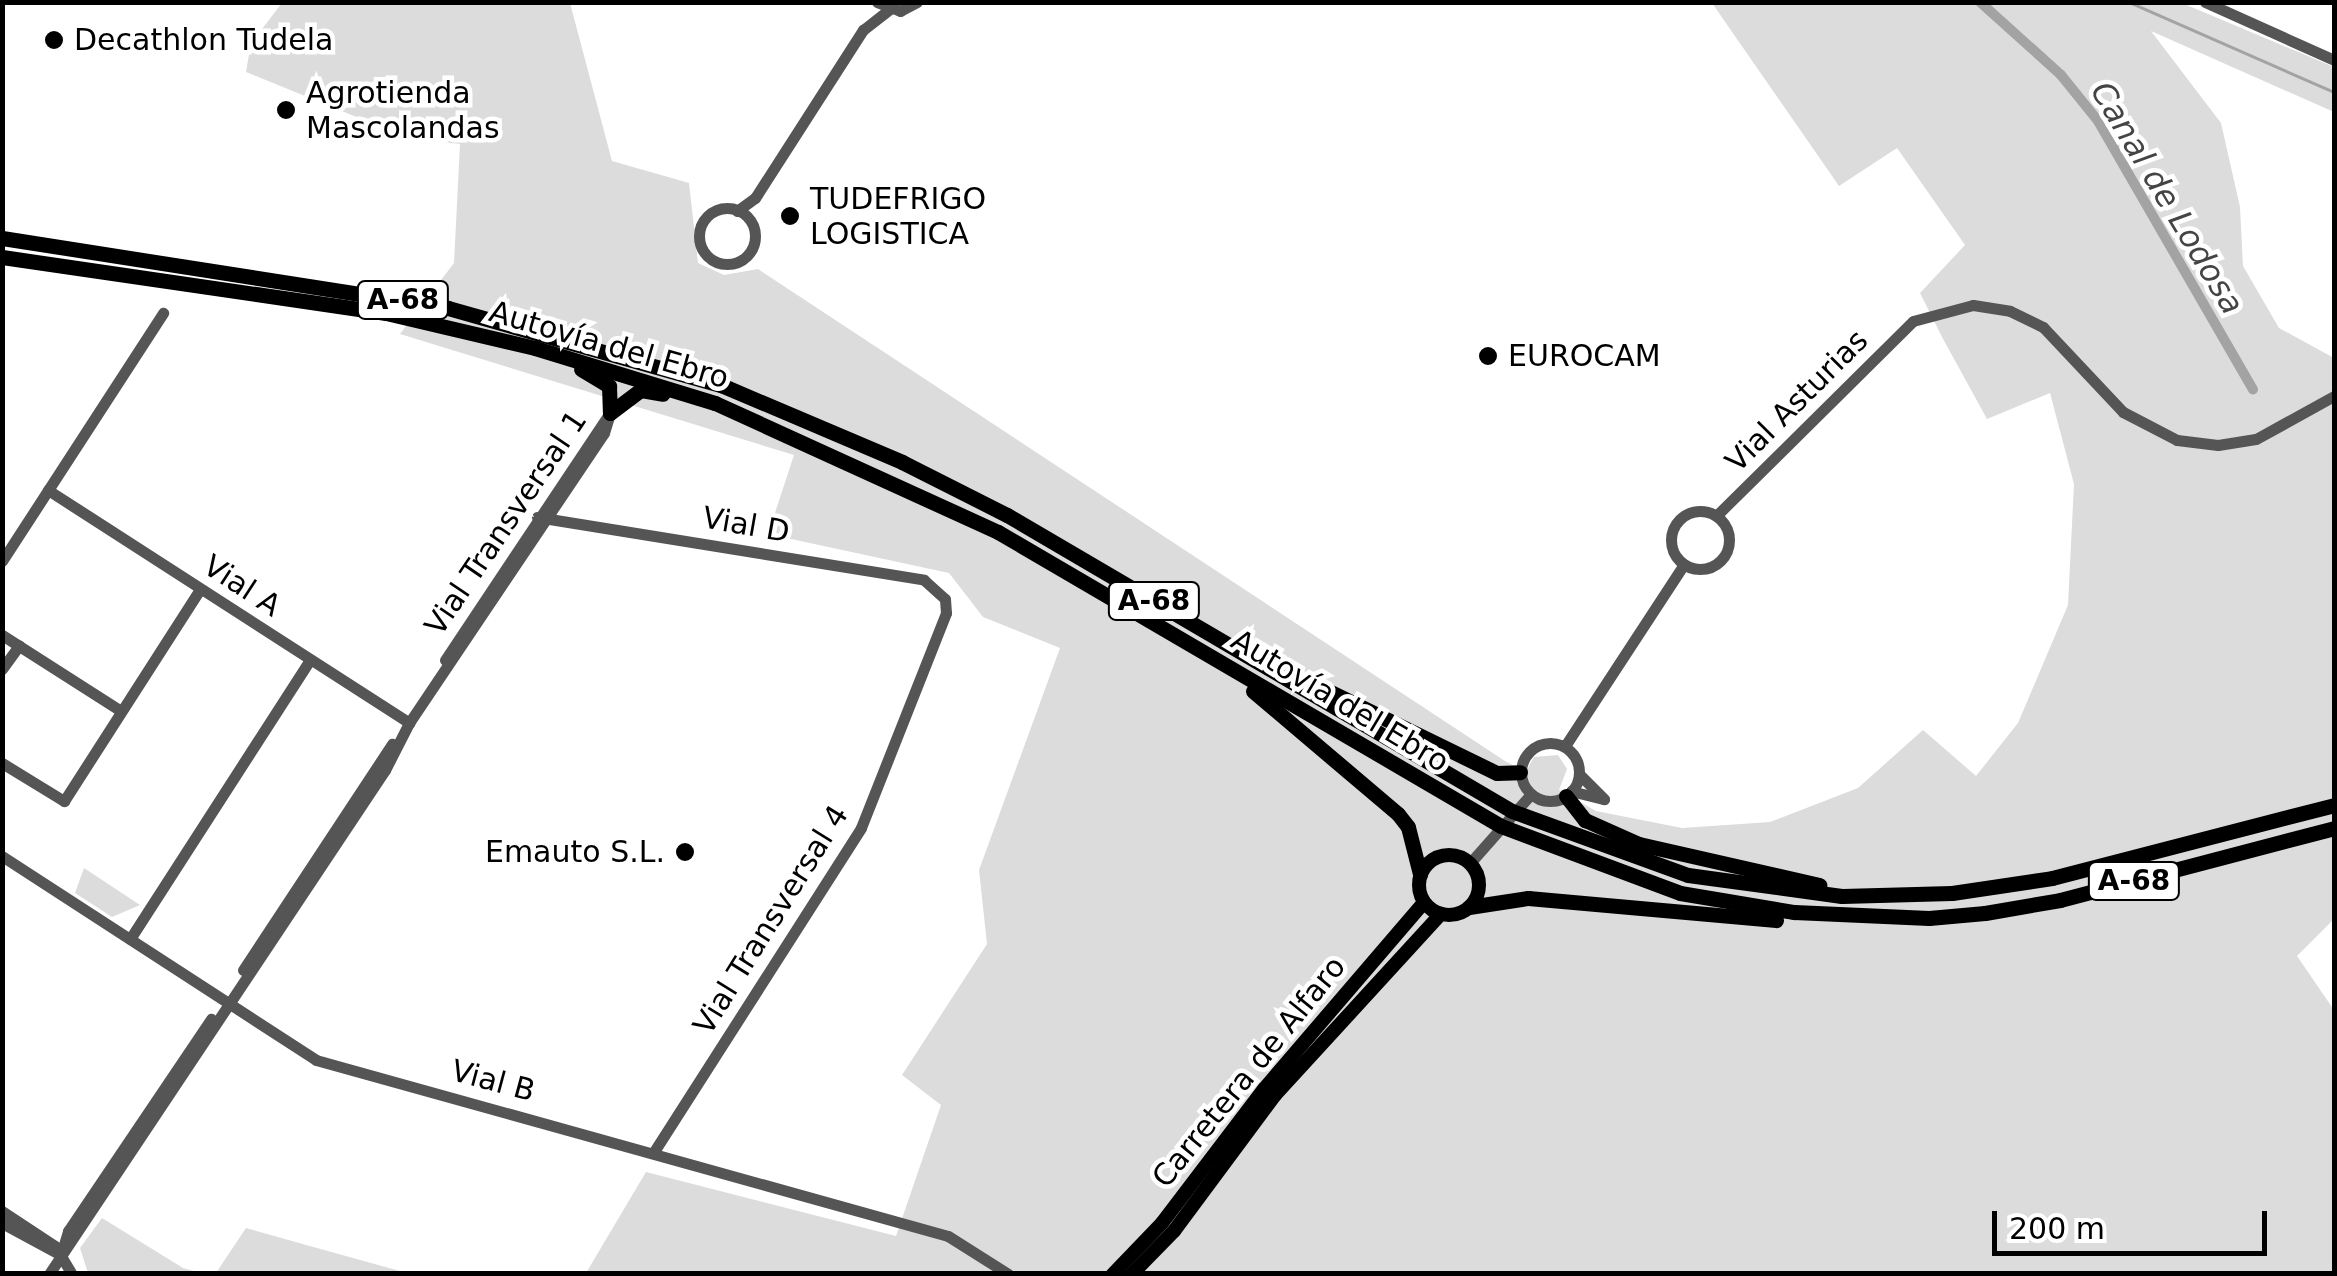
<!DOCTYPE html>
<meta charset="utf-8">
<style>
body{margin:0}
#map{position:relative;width:2337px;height:1276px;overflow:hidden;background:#fff;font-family:"DejaVu Sans",sans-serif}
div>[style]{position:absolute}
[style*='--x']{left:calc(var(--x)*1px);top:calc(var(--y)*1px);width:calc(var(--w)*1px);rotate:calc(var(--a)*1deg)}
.green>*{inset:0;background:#dcdcdc}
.stream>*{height:2.5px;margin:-1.25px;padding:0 1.25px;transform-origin:1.25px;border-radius:1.25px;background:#a3a3a3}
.canal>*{height:10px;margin:-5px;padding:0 5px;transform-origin:5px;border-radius:5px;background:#a3a3a3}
.minor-tunnel>*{height:11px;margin-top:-5.5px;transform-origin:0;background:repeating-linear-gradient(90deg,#d9d9d9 0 11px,transparent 0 16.5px)}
.minor>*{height:11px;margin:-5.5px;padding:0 5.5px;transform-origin:5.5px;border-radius:5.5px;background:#555}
.minor>.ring{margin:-5.5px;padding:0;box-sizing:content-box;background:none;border:11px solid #555;border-radius:50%}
.major>*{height:14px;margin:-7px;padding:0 7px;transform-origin:7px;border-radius:7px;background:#000}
.major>.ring{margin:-7px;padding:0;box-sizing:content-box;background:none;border:14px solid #000;border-radius:50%}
.highway>*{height:15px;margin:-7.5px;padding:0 7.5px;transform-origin:7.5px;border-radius:7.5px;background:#000}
.dots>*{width:28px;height:28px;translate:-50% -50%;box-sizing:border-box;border:5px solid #fff;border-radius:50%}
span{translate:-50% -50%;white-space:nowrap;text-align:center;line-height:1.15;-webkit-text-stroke:9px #fff;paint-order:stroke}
.shield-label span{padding:2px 8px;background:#fff;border:2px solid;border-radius:8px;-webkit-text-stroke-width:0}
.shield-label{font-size:28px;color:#000;font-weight:700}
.poi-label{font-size:30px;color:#000}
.left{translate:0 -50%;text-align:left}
.right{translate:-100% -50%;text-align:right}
.street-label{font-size:30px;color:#000}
.water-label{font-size:32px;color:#444;font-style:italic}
.frame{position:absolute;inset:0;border:5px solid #000;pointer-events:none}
.scale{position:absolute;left:1992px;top:1211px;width:275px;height:45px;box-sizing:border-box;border:5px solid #000;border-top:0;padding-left:12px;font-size:30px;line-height:35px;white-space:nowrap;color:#000;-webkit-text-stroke:8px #fff;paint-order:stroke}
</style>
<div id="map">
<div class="green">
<i style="clip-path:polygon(282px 3px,570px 3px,612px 161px,689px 183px,698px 263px,724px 275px,758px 269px,1505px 761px,1526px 772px,1534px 757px,1558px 755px,1567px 769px,1559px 790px,1596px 811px,1682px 828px,1770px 822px,1858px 788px,1923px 730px,1976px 776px,2018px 723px,2068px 605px,2074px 484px,2050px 393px,1987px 419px,1942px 337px,1920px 293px,1965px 245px,1897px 148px,1839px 186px,1712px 3px,2182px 3px,2334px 67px,2334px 112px,2151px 31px,2221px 123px,2240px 207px,2243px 266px,2279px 328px,2334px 358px,2334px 919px,2297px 956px,2334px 1010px,2334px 1273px,586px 1273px,646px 1172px,896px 1236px,941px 1105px,902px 1075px,987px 944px,979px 870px,1060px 648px,983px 617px,949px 573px,768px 534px,794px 455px,400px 334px,454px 263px,460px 144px,408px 138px,246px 72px,251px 43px)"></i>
<i style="clip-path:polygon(84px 868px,140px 905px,112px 917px,75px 893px)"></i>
<i style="clip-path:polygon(102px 1218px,183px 1268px,201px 1273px,88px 1273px,80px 1248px)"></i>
<i style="clip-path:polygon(246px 1228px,299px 1243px,407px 1273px,216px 1273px)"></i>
</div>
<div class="stream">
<i style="--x:2129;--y:2;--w:224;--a:23.7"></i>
</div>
<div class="canal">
<i style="--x:1980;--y:2;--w:109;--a:42"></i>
<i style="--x:2061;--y:75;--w:59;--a:51.2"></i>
<i style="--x:2098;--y:121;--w:310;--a:60"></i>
</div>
<div class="minor-tunnel">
<i style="--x:785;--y:449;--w:47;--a:-67.3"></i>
</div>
<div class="minor">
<i style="--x:877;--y:2;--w:25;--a:21"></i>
<i style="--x:900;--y:11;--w:19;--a:-28"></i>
<i style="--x:2205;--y:2;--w:141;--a:24.2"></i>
<i class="ring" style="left:699px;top:208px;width:45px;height:45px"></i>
<i style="--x:737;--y:211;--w:22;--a:-36"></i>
<i style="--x:755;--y:198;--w:200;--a:-57.3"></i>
<i style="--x:863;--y:30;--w:33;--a:-38"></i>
<i style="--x:48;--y:490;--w:430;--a:32.8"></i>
<i class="ring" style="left:1671px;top:511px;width:47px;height:47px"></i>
<i style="--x:1716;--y:516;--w:277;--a:-44.7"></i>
<i style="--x:1913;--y:321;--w:62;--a:-14.9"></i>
<i style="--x:1973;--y:305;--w:37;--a:9"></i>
<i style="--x:2010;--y:311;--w:37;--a:26"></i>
<i style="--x:2043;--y:327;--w:117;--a:46.7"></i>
<i style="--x:2123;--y:412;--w:61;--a:27.4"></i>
<i style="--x:2177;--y:440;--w:41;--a:7"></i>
<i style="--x:2218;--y:445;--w:38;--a:-9"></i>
<i style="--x:2256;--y:439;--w:89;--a:-28.9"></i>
<i style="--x:537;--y:517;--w:392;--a:9.2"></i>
<i style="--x:924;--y:580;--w:28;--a:42"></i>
<i style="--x:945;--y:599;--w:14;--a:86"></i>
<i style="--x:946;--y:613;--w:231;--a:111.6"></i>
<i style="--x:861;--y:828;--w:382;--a:122.6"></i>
<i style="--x:2;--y:561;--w:296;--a:-57"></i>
<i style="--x:2;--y:635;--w:141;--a:32.6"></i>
<i style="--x:445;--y:660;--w:296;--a:-56.3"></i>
<i style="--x:2;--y:669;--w:29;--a:-54"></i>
<i class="ring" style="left:1521px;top:743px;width:47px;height:47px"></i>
<i style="--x:1565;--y:746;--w:217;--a:-56.8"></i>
<i style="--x:2;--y:763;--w:73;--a:31.5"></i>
<i style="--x:64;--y:801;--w:252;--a:-57.3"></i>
<i style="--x:1571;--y:791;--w:34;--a:14"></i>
<i style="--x:1604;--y:799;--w:35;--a:-135"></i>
<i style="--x:2;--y:856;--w:374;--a:33"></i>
<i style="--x:316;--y:1060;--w:656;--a:15.56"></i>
<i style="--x:948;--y:1236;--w:71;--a:32.3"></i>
<i style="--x:1470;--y:863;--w:92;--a:-48.5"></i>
<i style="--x:130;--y:939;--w:332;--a:-57.2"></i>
<i style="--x:243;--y:970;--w:271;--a:-56.6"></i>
<i style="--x:2;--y:1211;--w:64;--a:33.4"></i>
<i style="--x:55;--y:1246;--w:33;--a:59"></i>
<i style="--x:2;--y:1223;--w:67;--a:28.5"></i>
<i style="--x:62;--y:1251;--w:21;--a:-73"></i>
<i style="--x:68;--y:1231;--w:256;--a:-56"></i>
<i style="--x:49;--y:1274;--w:606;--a:-56.31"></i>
<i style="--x:385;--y:770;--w:53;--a:-62.9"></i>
<i style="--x:409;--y:723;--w:349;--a:-56.1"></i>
<i style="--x:604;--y:433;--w:21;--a:-73"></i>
</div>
<div class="major">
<i class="ring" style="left:1419px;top:855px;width:46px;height:46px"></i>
<i style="--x:1113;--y:1274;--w:71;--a:-46.1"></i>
<i style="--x:1162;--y:1223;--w:168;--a:-52.7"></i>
<i style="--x:1264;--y:1089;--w:246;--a:-49.4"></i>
<i style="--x:1132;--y:1274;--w:60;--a:-45.7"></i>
<i style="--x:1174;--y:1231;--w:169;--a:-53.4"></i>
<i style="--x:1275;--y:1095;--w:246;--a:-47.5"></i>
</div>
<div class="highway">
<i style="--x:2;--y:238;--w:451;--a:8.9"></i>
<i style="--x:448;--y:308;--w:284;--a:15.8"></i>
<i style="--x:721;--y:385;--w:197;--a:23"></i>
<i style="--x:902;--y:462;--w:118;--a:26.8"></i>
<i style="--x:1007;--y:515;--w:585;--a:30.38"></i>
<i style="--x:1512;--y:811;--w:187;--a:20"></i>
<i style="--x:1688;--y:875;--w:155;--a:7.8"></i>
<i style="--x:1842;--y:896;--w:110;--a:-1.6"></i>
<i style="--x:1952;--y:893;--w:101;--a:-8.5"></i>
<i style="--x:2052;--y:878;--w:291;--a:-14.5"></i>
<i style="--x:2;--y:257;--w:388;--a:8.3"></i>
<i style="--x:386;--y:313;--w:153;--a:13.2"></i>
<i style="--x:535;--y:348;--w:188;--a:17"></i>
<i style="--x:715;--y:403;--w:311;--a:24.5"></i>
<i style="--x:998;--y:532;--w:583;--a:30.31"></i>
<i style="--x:1501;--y:826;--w:191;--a:20.5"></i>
<i style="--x:1680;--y:893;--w:116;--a:9.5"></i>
<i style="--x:1794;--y:912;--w:135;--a:2.5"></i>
<i style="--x:1929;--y:918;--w:56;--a:-5.1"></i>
<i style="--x:1985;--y:913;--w:76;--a:-9.8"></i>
<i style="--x:2060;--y:900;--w:283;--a:-14.7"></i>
<i style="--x:581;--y:369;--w:33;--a:31"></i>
<i style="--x:609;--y:386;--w:27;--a:88"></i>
<i style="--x:610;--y:413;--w:39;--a:-37"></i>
<i style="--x:641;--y:390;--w:22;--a:10"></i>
<i style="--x:1306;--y:680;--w:212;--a:26"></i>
<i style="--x:1497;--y:773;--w:23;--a:-2"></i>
<i style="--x:1253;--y:691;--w:190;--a:40.3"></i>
<i style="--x:1398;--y:814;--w:16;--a:52"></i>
<i style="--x:1408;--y:827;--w:49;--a:75.7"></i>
<i style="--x:1566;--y:796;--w:31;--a:52"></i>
<i style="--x:1585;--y:820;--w:59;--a:24"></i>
<i style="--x:1639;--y:844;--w:185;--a:12.8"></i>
<i style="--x:1469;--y:907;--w:60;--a:-8.7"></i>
<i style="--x:1528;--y:898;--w:249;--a:5.1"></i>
</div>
<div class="dots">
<i style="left:54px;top:40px;background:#000"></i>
<i style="left:286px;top:110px;background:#000"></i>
<i style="left:790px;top:216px;background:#000"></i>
<i style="left:1488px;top:356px;background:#000"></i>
<i style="left:685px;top:852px;background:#000"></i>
</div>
<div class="shield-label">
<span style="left:403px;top:300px">A-68</span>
<span style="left:1154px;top:601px">A-68</span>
<span style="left:2134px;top:881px">A-68</span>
</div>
<div class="poi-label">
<span class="left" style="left:74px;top:40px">Decathlon Tudela</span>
<span class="left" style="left:306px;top:110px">Agrotienda<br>Mascolandas</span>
<span class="left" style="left:810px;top:216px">TUDEFRIGO<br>LOGISTICA</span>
<span class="left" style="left:1508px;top:356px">EUROCAM</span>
<span class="right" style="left:665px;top:852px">Emauto S.L.</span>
</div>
<div class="street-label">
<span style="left:609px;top:345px;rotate:16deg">Autovía del Ebro</span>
<span style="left:1797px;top:401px;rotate:-45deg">Vial Asturias</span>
<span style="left:506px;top:523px;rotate:-56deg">Vial Transversal 1</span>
<span style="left:746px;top:525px;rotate:10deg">Vial D</span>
<span style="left:242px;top:586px;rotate:33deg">Vial A</span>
<span style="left:1340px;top:701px;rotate:31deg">Autovía del Ebro</span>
<span style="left:771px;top:920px;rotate:-58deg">Vial Transversal 4</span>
<span style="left:1249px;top:1072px;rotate:-51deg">Carretera de Alfaro</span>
<span style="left:493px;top:1081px;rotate:15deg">Vial B</span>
</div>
<div class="water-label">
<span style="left:2167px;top:198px;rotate:59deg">Canal de Lodosa</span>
</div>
<div class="frame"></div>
<div class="scale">200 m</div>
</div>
